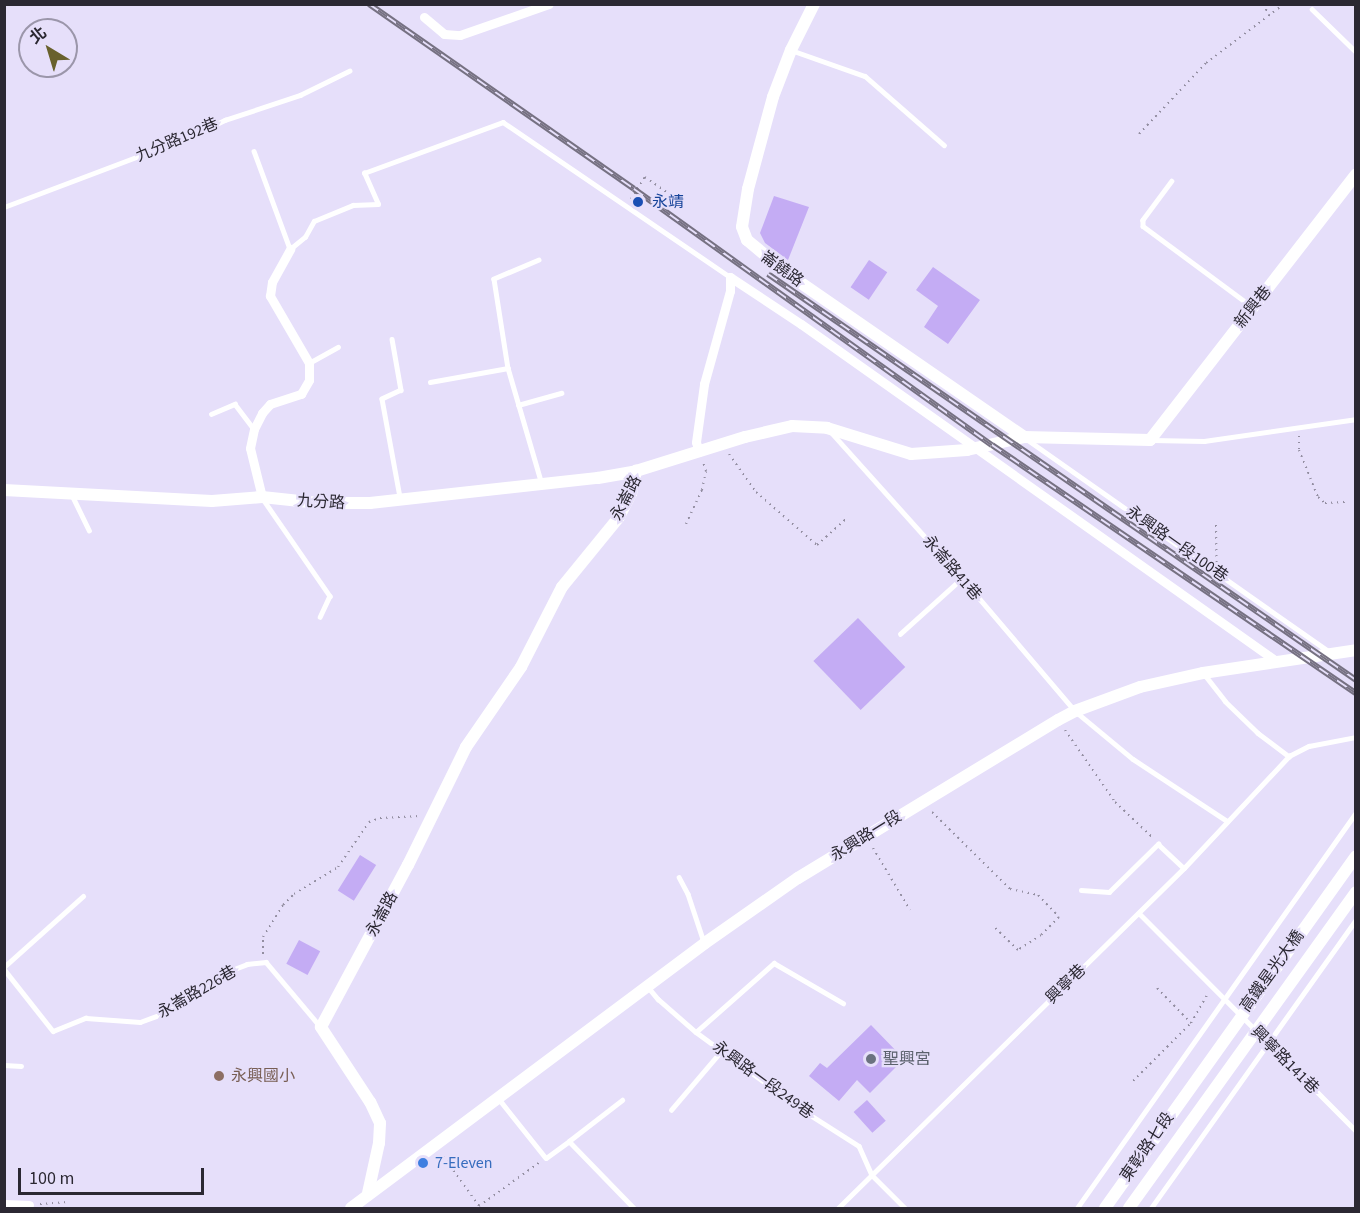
<!DOCTYPE html>
<meta charset="utf-8">
<style>
body{margin:0}
#map{position:relative;width:1360px;height:1213px;overflow:hidden;background:#e6dffa;font-family:"Source Sans 3","Noto Sans TC",sans-serif}
div>[style]{position:absolute}
[style*='--x']{left:calc(var(--x)*1px);top:calc(var(--y)*1px);width:calc(var(--w)*1px);rotate:calc(var(--a)*1deg)}
.building>*{inset:0;background:#c4acf4;transform-origin:0 0}
.path>*{height:2px;margin-top:-1px;transform-origin:0;background:repeating-linear-gradient(90deg,#938ea1 0 1.5px,transparent 0 6px)}
.service>*{height:4.5px;margin:-2.25px;padding:0 2.25px;transform-origin:2.25px;border-radius:2.25px;background:#fff}
.minor>*{height:9px;margin:-4.5px;padding:0 4.5px;transform-origin:4.5px;border-radius:4.5px;background:#fff}
.tertiary>*{height:12px;margin:-6px;padding:0 6px;transform-origin:6px;border-radius:6px;background:#fff}
.rail>*{height:6px;margin-top:-3px;transform-origin:0;background:repeating-linear-gradient(90deg,#e6dffa 0 11px,#767182 0 22px);box-sizing:border-box;border-block:2px solid #767182}
.dots>*{width:16px;height:16px;translate:-50% -50%;box-sizing:border-box;border:3px solid #e6dffa;border-radius:50%}
span{translate:-50% -50%;white-space:nowrap;text-align:center;line-height:1.15;-webkit-text-stroke:4.5px #e6dffa;paint-order:stroke}
.street-label{font-size:16px;color:#2b2832}
.transit-label{font-size:16px;color:#164399}
.left{translate:0 -50%;text-align:left}
.worship-label{font-size:16px;color:#5b616d}
.education-label{font-size:16px;color:#785e54}
.shop-label{font-size:16px;color:#366cbe}
.frame{position:absolute;inset:0;border:6px solid #2b2832;pointer-events:none}
.north{position:absolute;left:18px;top:18px;width:60px;height:60px;box-sizing:border-box;background:#e6dffa;border:2px solid #9b96aa;border-radius:50%;rotate:322deg;font-size:16px;font-weight:700;line-height:24px;text-align:center;color:#2b2832}
.north::after{content:'';display:block;margin:auto;width:21px;height:27px;background:#69612d;clip-path:polygon(50% 0,100% 100%,50% 72%,0 100%)}
.scale{position:absolute;left:18px;top:1168px;width:186px;height:27px;box-sizing:border-box;border:3px solid #2b2832;border-top:0;padding-left:8px;font-size:18px;line-height:21px;white-space:nowrap;color:#2b2832;-webkit-text-stroke:4px #e6dffa;paint-order:stroke}
</style>
<div id="map">
<div class="building">
<i style="clip-path:polygon(774px 196px,809px 207px,788px 260px,765px 243px,760px 233px)"></i>
<i style="left:869px;top:260px;width:22px;height:33px;rotate:34deg"></i>
<i style="clip-path:polygon(933px 267px,980px 300px,948px 344px,924px 327px,938px 306px,916px 290px)"></i>
<i style="left:858px;top:618px;width:68px;height:62px;rotate:46deg"></i>
<i style="left:360px;top:855px;width:19px;height:42px;rotate:32deg"></i>
<i style="left:299px;top:940px;width:24px;height:27px;rotate:28deg"></i>
<i style="clip-path:polygon(871px 1025px,904px 1059px,870px 1093px,857px 1080px,839px 1101px,809px 1076px,820px 1063px,827px 1068px)"></i>
<i style="left:867px;top:1100px;width:28px;height:18px;rotate:48deg"></i>
</div>
<div class="path">
<i style="--x:1263;--y:4;--w:13;--a:61"></i>
<i style="--x:1139;--y:134;--w:98;--a:-46.7"></i>
<i style="--x:1206;--y:63;--w:98;--a:-37.1"></i>
<i style="--x:631;--y:199;--w:26;--a:-58"></i>
<i style="--x:645;--y:177;--w:29;--a:35"></i>
<i style="--x:1299;--y:436;--w:14;--a:90"></i>
<i style="--x:1299;--y:450;--w:51;--a:68"></i>
<i style="--x:1318;--y:497;--w:9;--a:41"></i>
<i style="--x:1325;--y:503;--w:22;--a:-3"></i>
<i style="--x:729;--y:454;--w:47;--a:54.6"></i>
<i style="--x:756;--y:492;--w:81;--a:41"></i>
<i style="--x:817;--y:545;--w:40;--a:-42"></i>
<i style="--x:686;--y:524;--w:38;--a:-65"></i>
<i style="--x:702;--y:490;--w:19;--a:-78"></i>
<i style="--x:706;--y:471;--w:9;--a:-108"></i>
<i style="--x:1216;--y:525;--w:39;--a:89"></i>
<i style="--x:1065;--y:730;--w:88;--a:55.2"></i>
<i style="--x:1115;--y:802;--w:51;--a:43.4"></i>
<i style="--x:932;--y:812;--w:110;--a:44.6"></i>
<i style="--x:1010;--y:889;--w:29;--a:12"></i>
<i style="--x:1038;--y:895;--w:30;--a:46"></i>
<i style="--x:1059;--y:917;--w:25;--a:135"></i>
<i style="--x:1041;--y:935;--w:27;--a:147"></i>
<i style="--x:1018;--y:950;--w:33;--a:-136"></i>
<i style="--x:873;--y:848;--w:72;--a:59.2"></i>
<i style="--x:263;--y:954;--w:17;--a:-90"></i>
<i style="--x:263;--y:937;--w:38;--a:-58"></i>
<i style="--x:283;--y:905;--w:16;--a:-45"></i>
<i style="--x:294;--y:894;--w:52;--a:-31.5"></i>
<i style="--x:338;--y:867;--w:55;--a:-55.4"></i>
<i style="--x:369;--y:822;--w:12;--a:-20"></i>
<i style="--x:380;--y:818;--w:39;--a:-3"></i>
<i style="--x:1157;--y:988;--w:49;--a:45.8"></i>
<i style="--x:1133;--y:1081;--w:82;--a:-45"></i>
<i style="--x:1191;--y:1023;--w:34;--a:-60"></i>
<i style="--x:443;--y:1156;--w:62;--a:54.2"></i>
<i style="--x:479;--y:1206;--w:75;--a:-35.8"></i>
<i style="--x:40;--y:1204;--w:27;--a:-4"></i>
</div>
<div class="service">
<i style="--x:1312;--y:9;--w:62;--a:44.3"></i>
<i style="--x:791;--y:50;--w:78;--a:19.4"></i>
<i style="--x:865;--y:76;--w:105;--a:41.1"></i>
<i style="--x:254;--y:151;--w:104;--a:69.8"></i>
<i style="--x:290;--y:249;--w:19;--a:-39"></i>
<i style="--x:305;--y:237;--w:18;--a:-61"></i>
<i style="--x:314;--y:221;--w:42;--a:-22.3"></i>
<i style="--x:353;--y:205;--w:25;--a:-2"></i>
<i style="--x:378;--y:204;--w:34;--a:-114"></i>
<i style="--x:364;--y:173;--w:148;--a:-20.1"></i>
<i style="--x:503;--y:122;--w:275;--a:34.3"></i>
<i style="--x:1172;--y:181;--w:49;--a:126.6"></i>
<i style="--x:1143;--y:220;--w:6;--a:90"></i>
<i style="--x:1143;--y:226;--w:134;--a:36.5"></i>
<i style="--x:4;--y:207;--w:201;--a:-20.7"></i>
<i style="--x:192;--y:136;--w:37;--a:-26"></i>
<i style="--x:225;--y:120;--w:79;--a:-18.4"></i>
<i style="--x:300;--y:95;--w:55;--a:-26.1"></i>
<i style="--x:539;--y:260;--w:49;--a:157.1"></i>
<i style="--x:494;--y:279;--w:90;--a:81.1"></i>
<i style="--x:508;--y:368;--w:121;--a:73.7"></i>
<i style="--x:392;--y:339;--w:52;--a:80"></i>
<i style="--x:401;--y:390;--w:21;--a:155"></i>
<i style="--x:382;--y:399;--w:100;--a:79.6"></i>
<i style="--x:309;--y:363;--w:33;--a:-29"></i>
<i style="--x:430;--y:382;--w:79;--a:-10.2"></i>
<i style="--x:518;--y:405;--w:45;--a:-15.6"></i>
<i style="--x:211;--y:414;--w:26;--a:-23"></i>
<i style="--x:235;--y:404;--w:31;--a:53"></i>
<i style="--x:831;--y:432;--w:196;--a:48.1"></i>
<i style="--x:962;--y:578;--w:175;--a:49.6"></i>
<i style="--x:1075;--y:711;--w:75;--a:39.6"></i>
<i style="--x:1133;--y:759;--w:113;--a:33.4"></i>
<i style="--x:1028;--y:440;--w:369;--a:35.1"></i>
<i style="--x:1152;--y:440;--w:52;--a:1.1"></i>
<i style="--x:1204;--y:441;--w:154;--a:-8.2"></i>
<i style="--x:73;--y:497;--w:37;--a:64"></i>
<i style="--x:263;--y:499;--w:118;--a:55.4"></i>
<i style="--x:330;--y:596;--w:23;--a:115"></i>
<i style="--x:900;--y:634;--w:84;--a:-42.1"></i>
<i style="--x:1205;--y:675;--w:33;--a:52"></i>
<i style="--x:1225;--y:701;--w:46;--a:44.1"></i>
<i style="--x:1258;--y:733;--w:39;--a:37"></i>
<i style="--x:679;--y:877;--w:19;--a:62"></i>
<i style="--x:688;--y:894;--w:51;--a:71.6"></i>
<i style="--x:1081;--y:890;--w:28;--a:4"></i>
<i style="--x:1109;--y:892;--w:69;--a:-44.4"></i>
<i style="--x:1158;--y:844;--w:35;--a:43"></i>
<i style="--x:1139;--y:913;--w:308;--a:45.1"></i>
<i style="--x:4;--y:967;--w:106;--a:-41.9"></i>
<i style="--x:4;--y:969;--w:79;--a:51.7"></i>
<i style="--x:53;--y:1031;--w:35;--a:-22"></i>
<i style="--x:86;--y:1018;--w:54;--a:4.2"></i>
<i style="--x:140;--y:1022;--w:29;--a:-20"></i>
<i style="--x:167;--y:1012;--w:37;--a:-31"></i>
<i style="--x:199;--y:993;--w:32;--a:-39"></i>
<i style="--x:224;--y:973;--w:25;--a:-21"></i>
<i style="--x:247;--y:964;--w:19;--a:-6"></i>
<i style="--x:266;--y:962;--w:82;--a:49.9"></i>
<i style="--x:648;--y:987;--w:16;--a:50"></i>
<i style="--x:658;--y:999;--w:50;--a:41"></i>
<i style="--x:696;--y:1032;--w:134;--a:36.2"></i>
<i style="--x:804;--y:1111;--w:65;--a:32.5"></i>
<i style="--x:859;--y:1146;--w:32;--a:66"></i>
<i style="--x:872;--y:1175;--w:47;--a:45"></i>
<i style="--x:696;--y:1032;--w:104;--a:-41.5"></i>
<i style="--x:774;--y:963;--w:80;--a:30.1"></i>
<i style="--x:4;--y:1065;--w:17;--a:3"></i>
<i style="--x:499;--y:1099;--w:75;--a:51.5"></i>
<i style="--x:546;--y:1158;--w:29;--a:-36"></i>
<i style="--x:569;--y:1141;--w:93;--a:45.9"></i>
<i style="--x:671;--y:1110;--w:79;--a:-49.6"></i>
<i style="--x:569;--y:1141;--w:67;--a:-37.7"></i>
<i style="--x:838;--y:1208;--w:485;--a:-44.5"></i>
<i style="--x:1184;--y:868;--w:154;--a:-46.8"></i>
<i style="--x:1289;--y:756;--w:22;--a:-27"></i>
<i style="--x:1309;--y:746;--w:48;--a:-10.8"></i>
<i style="--x:1077;--y:1208;--w:484;--a:-54.8"></i>
<i style="--x:1151;--y:1208;--w:354;--a:-54.6"></i>
</div>
<div class="minor">
<i style="--x:424;--y:17;--w:26;--a:40"></i>
<i style="--x:444;--y:34;--w:16;--a:4"></i>
<i style="--x:460;--y:35;--w:94;--a:-19.2"></i>
<i style="--x:730;--y:277;--w:85;--a:33.5"></i>
<i style="--x:801;--y:324;--w:582;--a:35.35"></i>
<i style="--x:699;--y:452;--w:10;--a:-107"></i>
<i style="--x:696;--y:442;--w:59;--a:-82.1"></i>
<i style="--x:704;--y:384;--w:97;--a:-74.4"></i>
<i style="--x:730;--y:291;--w:14;--a:-90"></i>
<i style="--x:262;--y:497;--w:50;--a:-103.8"></i>
<i style="--x:250;--y:448;--w:19;--a:-78"></i>
<i style="--x:254;--y:429;--w:18;--a:-63"></i>
<i style="--x:262;--y:413;--w:12;--a:-48"></i>
<i style="--x:270;--y:404;--w:33;--a:-18"></i>
<i style="--x:301;--y:394;--w:16;--a:-60"></i>
<i style="--x:309;--y:380;--w:17;--a:-90"></i>
<i style="--x:309;--y:363;--w:78;--a:-120.2"></i>
<i style="--x:270;--y:296;--w:14;--a:-82"></i>
<i style="--x:272;--y:282;--w:38;--a:-61"></i>
<i style="--x:4;--y:1204;--w:25;--a:2"></i>
</div>
<div class="tertiary">
<i style="--x:814;--y:4;--w:51;--a:116.6"></i>
<i style="--x:791;--y:50;--w:50;--a:111"></i>
<i style="--x:773;--y:97;--w:95;--a:105.2"></i>
<i style="--x:748;--y:189;--w:38;--a:99"></i>
<i style="--x:742;--y:227;--w:14;--a:69"></i>
<i style="--x:747;--y:240;--w:53;--a:39.7"></i>
<i style="--x:788;--y:274;--w:287;--a:34.6"></i>
<i style="--x:4;--y:490;--w:208;--a:3"></i>
<i style="--x:212;--y:501;--w:50;--a:-4.6"></i>
<i style="--x:262;--y:497;--w:57;--a:6"></i>
<i style="--x:319;--y:503;--w:51;--a:0"></i>
<i style="--x:370;--y:503;--w:229;--a:-6.3"></i>
<i style="--x:598;--y:478;--w:39;--a:-10"></i>
<i style="--x:636;--y:471;--w:114;--a:-17.3"></i>
<i style="--x:745;--y:437;--w:48;--a:-13.2"></i>
<i style="--x:792;--y:426;--w:35;--a:3"></i>
<i style="--x:827;--y:428;--w:88;--a:17.2"></i>
<i style="--x:911;--y:454;--w:56;--a:-4.1"></i>
<i style="--x:967;--y:450;--w:58;--a:-12.8"></i>
<i style="--x:1024;--y:437;--w:126;--a:1.4"></i>
<i style="--x:1150;--y:440;--w:336;--a:-52.2"></i>
<i style="--x:368;--y:1193;--w:51;--a:-77.6"></i>
<i style="--x:379;--y:1143;--w:20;--a:-87"></i>
<i style="--x:380;--y:1123;--w:23;--a:-115"></i>
<i style="--x:370;--y:1102;--w:90;--a:-123.2"></i>
<i style="--x:321;--y:1027;--w:184;--a:-61.8"></i>
<i style="--x:408;--y:865;--w:131;--a:-63.8"></i>
<i style="--x:466;--y:747;--w:97;--a:-55.5"></i>
<i style="--x:521;--y:667;--w:90;--a:-62.9"></i>
<i style="--x:562;--y:587;--w:90;--a:-50.8"></i>
<i style="--x:619;--y:517;--w:27;--a:-63"></i>
<i style="--x:631;--y:493;--w:23;--a:-77"></i>
<i style="--x:351;--y:1208;--w:442;--a:-36.8"></i>
<i style="--x:705;--y:943;--w:113;--a:-35"></i>
<i style="--x:798;--y:878;--w:304;--a:-31.3"></i>
<i style="--x:1058;--y:720;--w:19;--a:-28"></i>
<i style="--x:1075;--y:711;--w:69;--a:-20.3"></i>
<i style="--x:1140;--y:687;--w:65;--a:-12.5"></i>
<i style="--x:1203;--y:673;--w:155;--a:-8.5"></i>
<i style="--x:1105;--y:1208;--w:432;--a:-54.5"></i>
<i style="--x:1129;--y:1208;--w:389;--a:-54.3"></i>
</div>
<div class="rail">
<i style="--x:369;--y:4;--w:323;--a:34.9"></i>
<i style="--x:634;--y:189;--w:440;--a:35.6"></i>
<i style="--x:992;--y:445;--w:440;--a:34.3"></i>
<i style="--x:768;--y:274;--w:715;--a:34.62"></i>
</div>
<div class="dots">
<i style="left:638px;top:202px;background:#1a4fb4"></i>
<i style="left:871px;top:1059px;background:#6b7280"></i>
<i style="left:219px;top:1076px;background:#8d6e63"></i>
<i style="left:423px;top:1163px;background:#3f7fe0"></i>
</div>
<div class="street-label">
<span style="left:177px;top:140px;rotate:-23deg">九分路192巷</span>
<span style="left:782px;top:269px;rotate:36deg">崙饒路</span>
<span style="left:1253px;top:307px;rotate:-52deg">新興巷</span>
<span style="left:626px;top:498px;rotate:-63deg">永崙路</span>
<span style="left:321px;top:502px;rotate:3deg">九分路</span>
<span style="left:1177px;top:544px;rotate:35deg">永興路一段100巷</span>
<span style="left:952px;top:568px;rotate:49deg">永崙路41巷</span>
<span style="left:866px;top:836px;rotate:-32deg">永興路一段</span>
<span style="left:382px;top:914px;rotate:-62deg">永崙路</span>
<span style="left:1272px;top:971px;rotate:-54deg">高鐵星光大橋</span>
<span style="left:1066px;top:984px;rotate:-44deg">興寧巷</span>
<span style="left:197px;top:992px;rotate:-30deg">永崙路226巷</span>
<span style="left:1285px;top:1060px;rotate:45deg">興寧路141巷</span>
<span style="left:763px;top:1080px;rotate:36deg">永興路一段249巷</span>
<span style="left:1147px;top:1147px;rotate:-55deg">東彰路七段</span>
</div>
<div class="transit-label">
<span class="left" style="left:652px;top:202px">永靖</span>
</div>
<div class="worship-label">
<span class="left" style="left:883px;top:1059px">聖興宮</span>
</div>
<div class="education-label">
<span class="left" style="left:231px;top:1076px">永興國小</span>
</div>
<div class="shop-label">
<span class="left" style="left:435px;top:1163px">7-Eleven</span>
</div>
<div class="frame"></div>
<div class="north">北</div>
<div class="scale">100 m</div>
</div>
